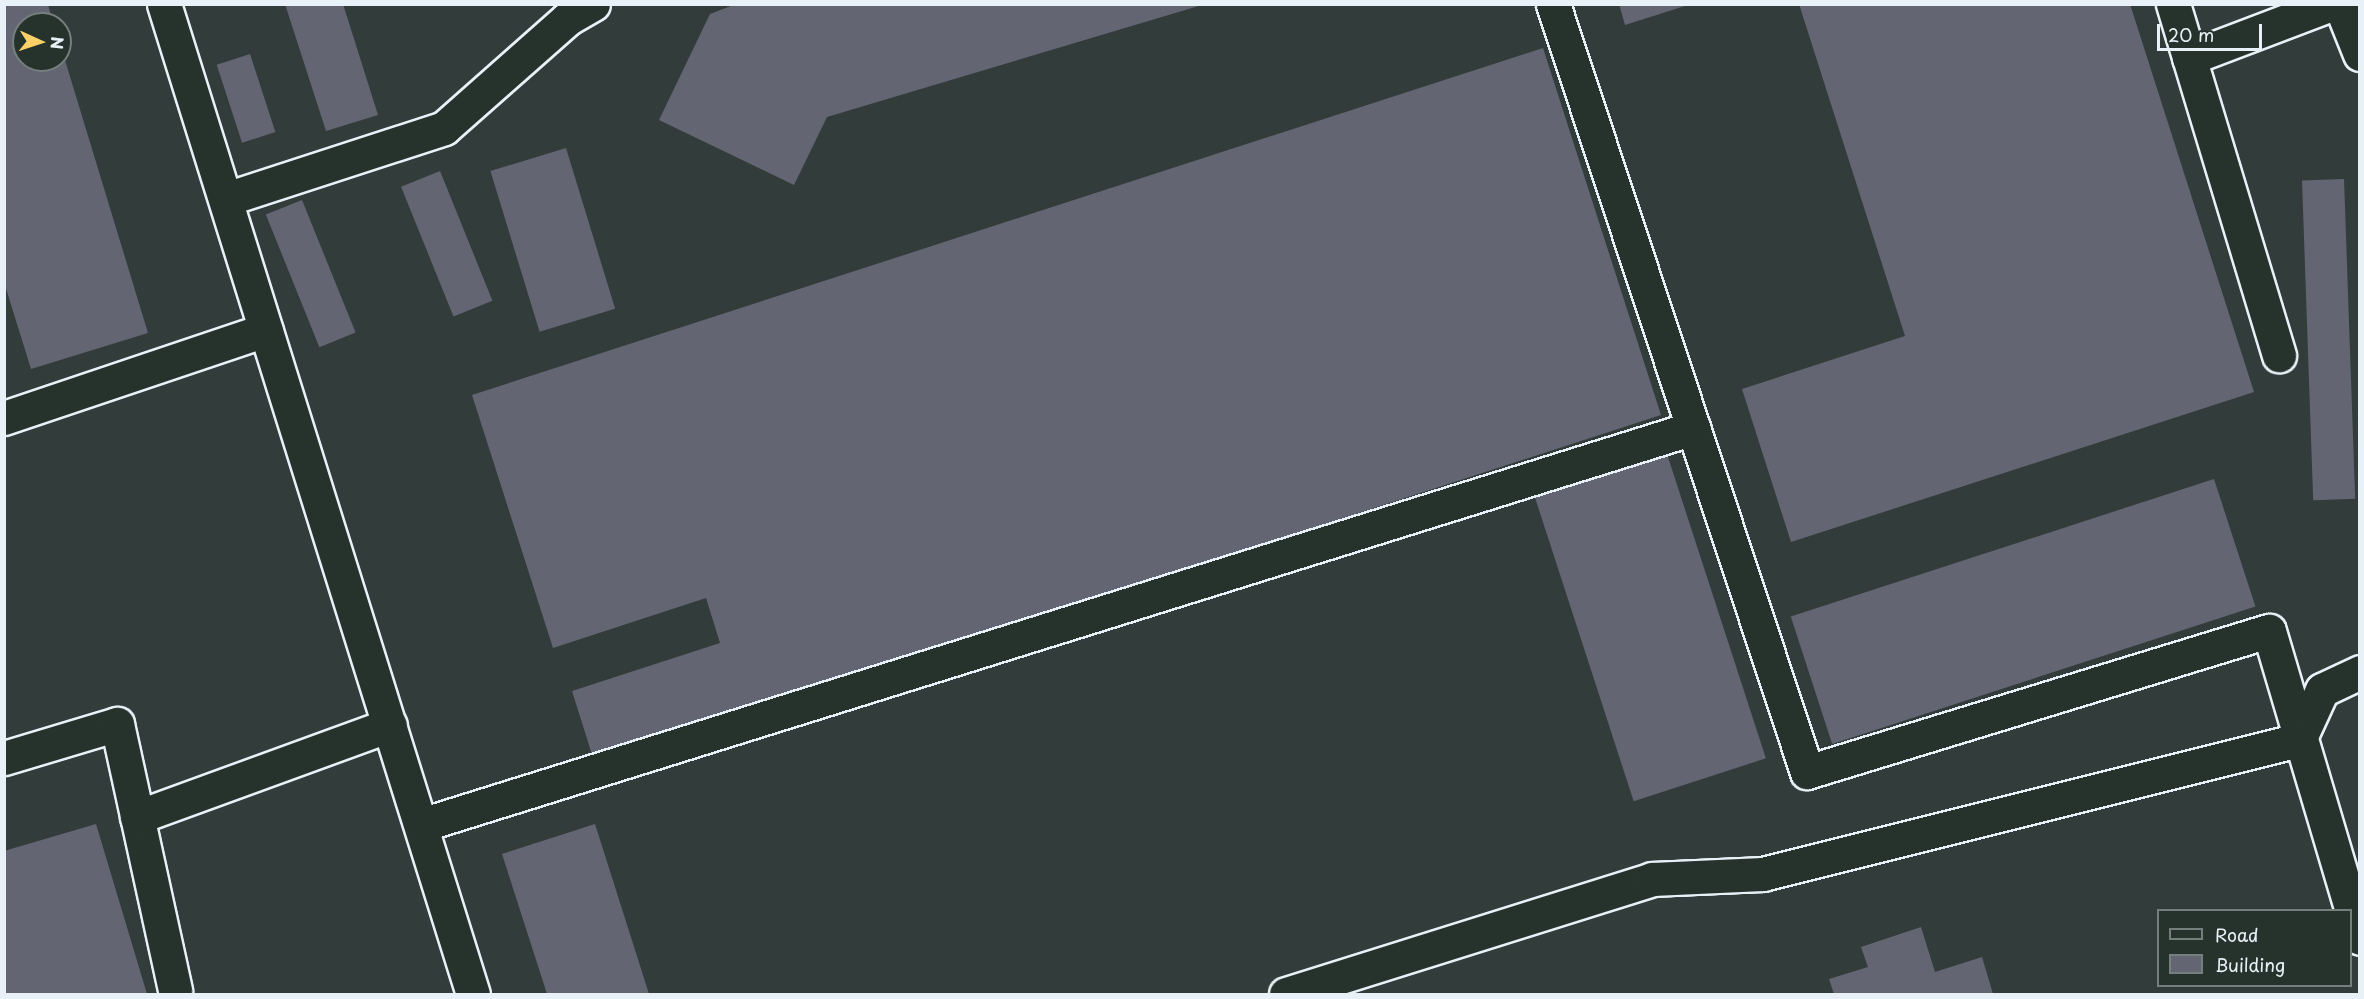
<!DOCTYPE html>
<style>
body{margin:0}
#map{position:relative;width:2364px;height:999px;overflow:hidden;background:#323d3b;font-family:"Playpen Sans",sans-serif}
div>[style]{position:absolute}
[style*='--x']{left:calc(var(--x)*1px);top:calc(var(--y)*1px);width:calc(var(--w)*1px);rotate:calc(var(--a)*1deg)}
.building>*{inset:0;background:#646572;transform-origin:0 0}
.roads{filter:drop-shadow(2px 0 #e8f1f8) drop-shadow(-2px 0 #e8f1f8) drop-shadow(0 2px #e8f1f8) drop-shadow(0 -2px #e8f1f8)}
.minor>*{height:33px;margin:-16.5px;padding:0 16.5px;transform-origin:16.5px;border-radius:16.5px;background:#26332d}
span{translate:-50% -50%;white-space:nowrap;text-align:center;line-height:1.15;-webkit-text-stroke:6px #26332d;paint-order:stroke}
.frame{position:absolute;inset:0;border:6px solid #e8f1f8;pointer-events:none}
.legend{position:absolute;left:2157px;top:909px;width:195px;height:78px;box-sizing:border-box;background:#26332d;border:2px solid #747f7e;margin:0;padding:8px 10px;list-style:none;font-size:18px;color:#e8f1f8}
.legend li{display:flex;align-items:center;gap:12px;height:30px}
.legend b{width:30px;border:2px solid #747f7e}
.north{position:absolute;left:12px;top:12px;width:60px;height:60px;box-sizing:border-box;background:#26332d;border:2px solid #747f7e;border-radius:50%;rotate:93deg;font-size:16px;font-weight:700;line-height:24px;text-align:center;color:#e8f1f8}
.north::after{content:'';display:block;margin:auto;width:21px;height:27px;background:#ffd166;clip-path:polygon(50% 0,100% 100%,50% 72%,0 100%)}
.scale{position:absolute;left:2157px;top:24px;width:105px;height:27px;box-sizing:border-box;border:3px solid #e8f1f8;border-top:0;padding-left:8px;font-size:18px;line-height:21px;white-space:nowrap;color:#e8f1f8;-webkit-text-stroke:4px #26332d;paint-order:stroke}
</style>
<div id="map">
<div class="building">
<i style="clip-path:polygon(4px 4px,48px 4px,53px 24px,24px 24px,24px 60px,60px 60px,61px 47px,148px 333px,31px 369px,4px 282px)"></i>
<i style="clip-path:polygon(285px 4px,343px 4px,378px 115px,326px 131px)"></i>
<i style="clip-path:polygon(736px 4px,1202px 4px,1202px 5px,827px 117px,794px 185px,659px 120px,710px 14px)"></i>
<i style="clip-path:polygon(1619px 4px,1688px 4px,1688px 5px,1625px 25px)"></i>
<i style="clip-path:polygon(1799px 4px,2130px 4px,2254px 392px,1791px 542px,1742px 389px,1905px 336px)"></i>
<i style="clip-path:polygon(1543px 48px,1661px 415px,594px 761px,572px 691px,720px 643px,706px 598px,553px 648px,472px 395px)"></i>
<i style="left:250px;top:54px;width:82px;height:35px;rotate:72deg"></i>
<i style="left:566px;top:148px;width:168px;height:79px;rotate:73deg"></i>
<i style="left:440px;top:171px;width:140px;height:42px;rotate:68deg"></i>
<i style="left:2344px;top:179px;width:320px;height:42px;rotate:88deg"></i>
<i style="left:302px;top:200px;width:143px;height:39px;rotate:68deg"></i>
<i style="left:1667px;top:454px;width:320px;height:139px;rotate:72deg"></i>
<i style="left:2214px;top:479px;width:134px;height:445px;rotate:72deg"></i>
<i style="clip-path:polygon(96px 824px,147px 994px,4px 994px,4px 851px)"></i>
<i style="clip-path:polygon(595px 824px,649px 994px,547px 994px,502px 854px)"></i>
<i style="clip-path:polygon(1921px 927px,1935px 972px,1982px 957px,1993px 994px,1834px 994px,1829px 979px,1868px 967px,1861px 947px)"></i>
</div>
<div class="roads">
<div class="minor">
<i style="--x:164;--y:4;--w:1037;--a:72.67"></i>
<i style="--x:1553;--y:4;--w:809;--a:71.7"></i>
<i style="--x:1807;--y:772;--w:483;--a:-17"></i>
<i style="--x:2269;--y:631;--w:320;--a:73.5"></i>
<i style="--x:2173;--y:4;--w:367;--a:73.2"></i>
<i style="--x:2340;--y:4;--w:54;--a:68.2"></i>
<i style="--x:2189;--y:58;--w:152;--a:-20.8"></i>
<i style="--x:226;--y:199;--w:229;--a:-18"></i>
<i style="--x:444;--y:128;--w:164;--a:-41.5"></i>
<i style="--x:567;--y:19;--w:30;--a:-30"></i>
<i style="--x:4;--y:418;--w:276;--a:-18.6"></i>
<i style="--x:2299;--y:740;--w:55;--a:-65.3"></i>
<i style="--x:2322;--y:690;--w:42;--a:-25.3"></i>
<i style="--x:4;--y:758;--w:118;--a:-16.7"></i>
<i style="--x:117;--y:724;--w:273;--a:77.7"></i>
<i style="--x:137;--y:817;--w:269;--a:-20"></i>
<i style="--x:421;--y:825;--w:1333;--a:-17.33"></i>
<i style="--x:1286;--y:994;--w:384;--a:-17.4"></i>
<i style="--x:1652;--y:879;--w:111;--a:-2.6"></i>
<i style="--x:1763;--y:874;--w:552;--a:-14.04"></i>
</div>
</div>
<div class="frame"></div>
<ul class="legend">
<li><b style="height:8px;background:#26332d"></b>Road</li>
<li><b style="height:16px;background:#646572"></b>Building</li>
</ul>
<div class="north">N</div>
<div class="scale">20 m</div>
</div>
